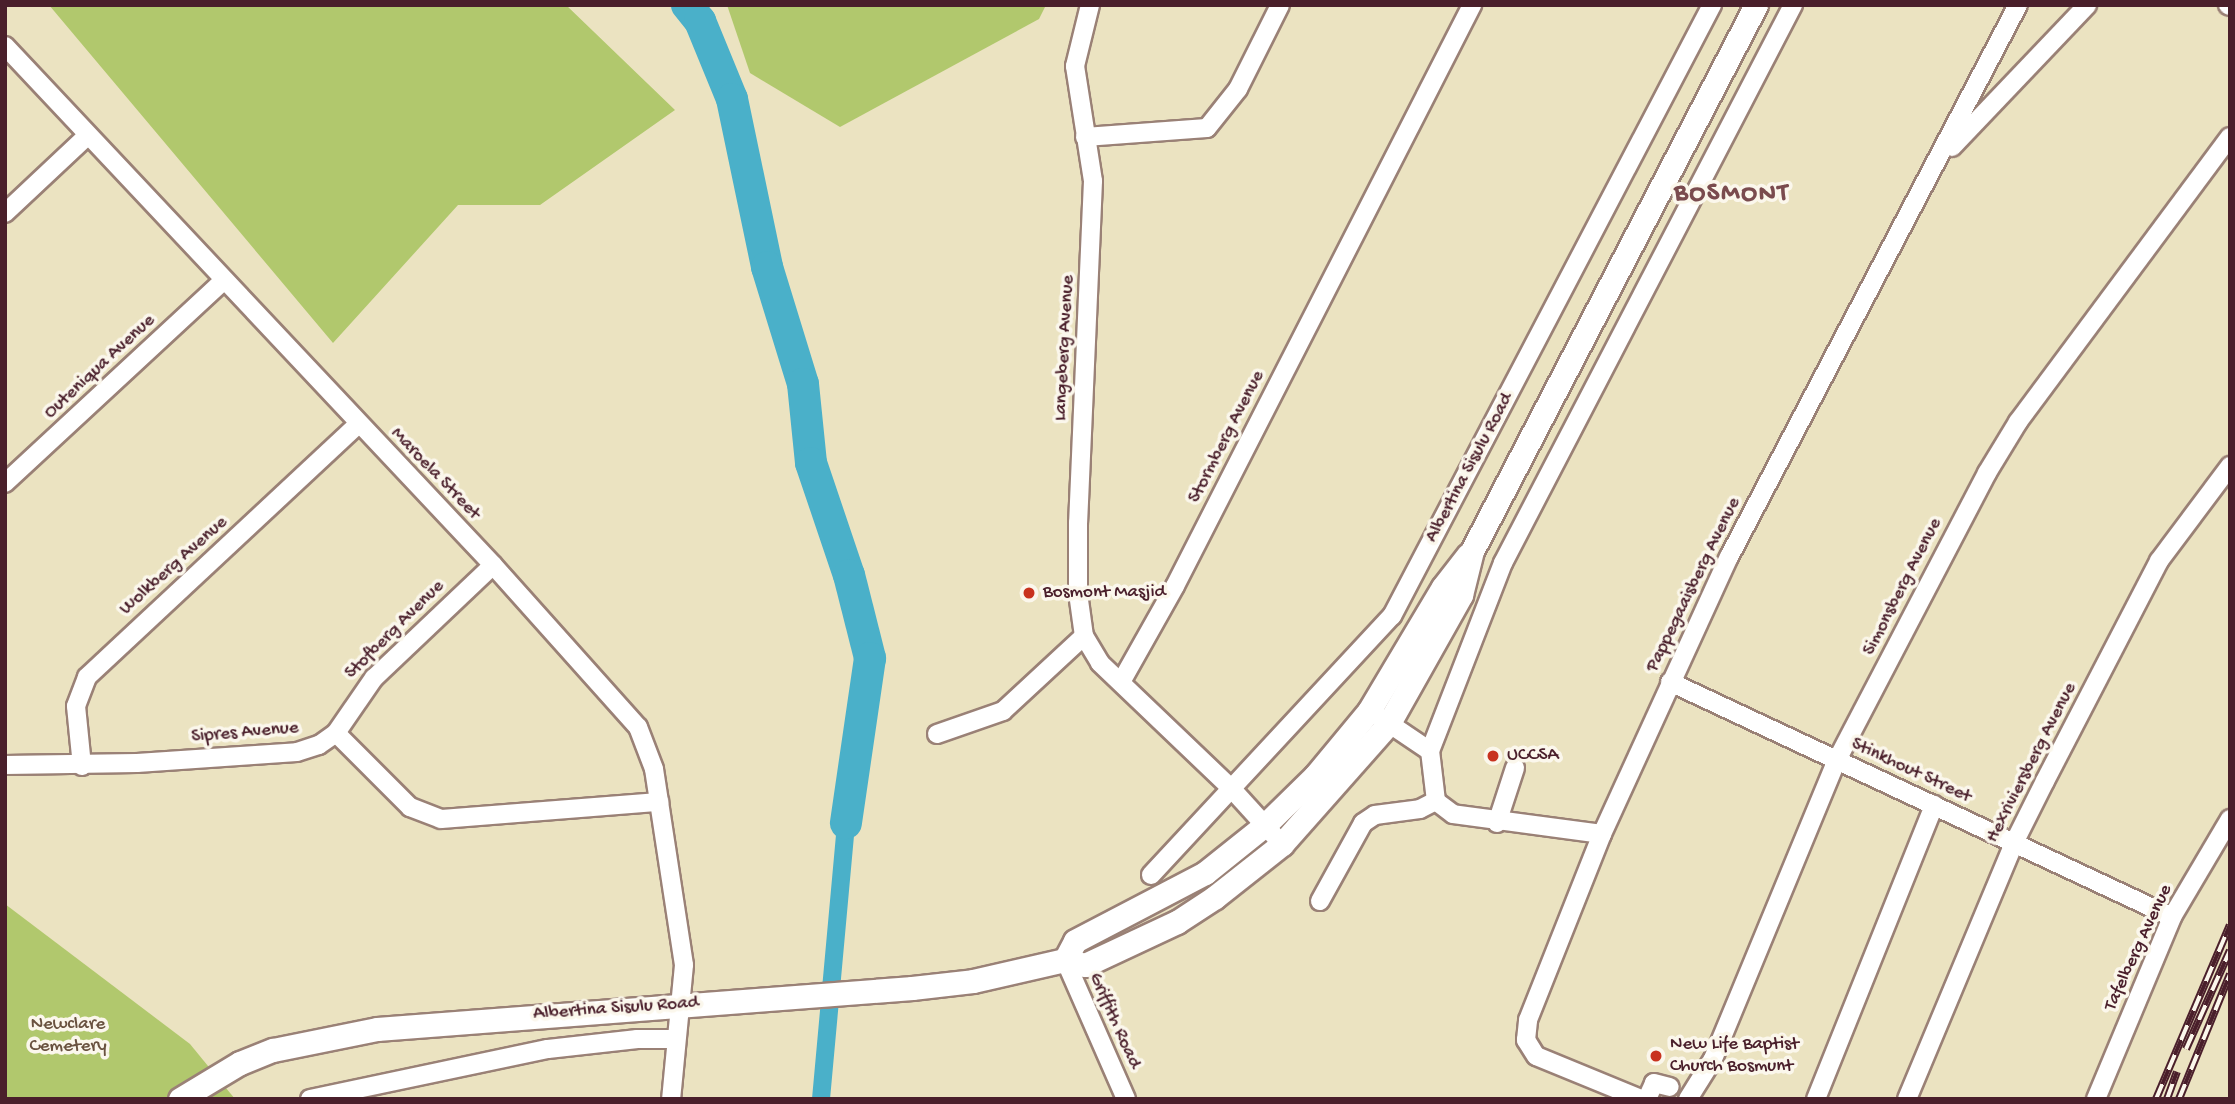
<!DOCTYPE html>
<style>
body{margin:0}
#map{position:relative;width:2235px;height:1104px;overflow:hidden;background:#ebe3c1;font-family:"Gochi Hand",sans-serif}
div>[style]{position:absolute}
[style*='--x']{left:calc(var(--x)*1px);top:calc(var(--y)*1px);width:calc(var(--w)*1px);rotate:calc(var(--a)*1deg)}
.green>*{inset:0;background:#b1c86d}
.canal>*{height:18px;margin:-9px;padding:0 9px;transform-origin:9px;border-radius:9px;background:#4ab0c9}
.river>*{height:32px;margin:-16px;padding:0 16px;transform-origin:16px;border-radius:16px;background:#4ab0c9}
.roads{filter:drop-shadow(2px 0 #9a8176) drop-shadow(-2px 0 #9a8176) drop-shadow(0 2px #9a8176) drop-shadow(0 -2px #9a8176)}
.minor>*{height:18px;margin:-9px;padding:0 9px;transform-origin:9px;border-radius:9px;background:#fff}
.major>*{height:23px;margin:-11.5px;padding:0 11.5px;transform-origin:11.5px;border-radius:11.5px;background:#fff}
.rail>*{height:8px;margin-top:-4px;transform-origin:0;background:repeating-linear-gradient(90deg,#fbf7ec 0 16px,#4a1f2b 0 32px);box-sizing:border-box;border-block:2px solid #4a1f2b}
.dots>*{width:19px;height:19px;translate:-50% -50%;box-sizing:border-box;border:4px solid #fbf7ec;border-radius:50%}
span{translate:-50% -50%;white-space:nowrap;text-align:center;line-height:1.15;-webkit-text-stroke:7px #fbf7ec;paint-order:stroke}
.street-label{font-size:19px;color:#4a1f2b}
.poi-label{font-size:19px;color:#4a1f2b}
.left{translate:0 -50%;text-align:left}
.park-label{font-size:19px;color:#69523f}
.district-label{font-size:26px;color:#7a4b4e;font-weight:700;letter-spacing:2px}
.frame{position:absolute;inset:0;border:7px solid #4a1f2b;pointer-events:none}
</style>
<div id="map">
<div class="green">
<i style="clip-path:polygon(49px 5px,566px 5px,675px 110px,540px 205px,458px 205px,333px 343px)"></i>
<i style="clip-path:polygon(727px 5px,1046px 5px,1039px 19px,840px 127px,750px 73px)"></i>
<i style="clip-path:polygon(5px 904px,190px 1044px,235px 1099px,5px 1099px)"></i>
</div>
<div class="canal">
<i style="--x:821;--y:1099;--w:277;--a:-84.8"></i>
</div>
<div class="river">
<i style="--x:687;--y:5;--w:21;--a:51"></i>
<i style="--x:700;--y:21;--w:84;--a:67.7"></i>
<i style="--x:732;--y:99;--w:172;--a:78.2"></i>
<i style="--x:767;--y:267;--w:122;--a:72.9"></i>
<i style="--x:803;--y:384;--w:79;--a:84.2"></i>
<i style="--x:811;--y:463;--w:118;--a:71.3"></i>
<i style="--x:849;--y:575;--w:86;--a:75.8"></i>
<i style="--x:870;--y:658;--w:167;--a:98.3"></i>
</div>
<div class="roads">
<div class="minor">
<i style="--x:1090;--y:5;--w:63;--a:103.8"></i>
<i style="--x:1075;--y:66;--w:116;--a:81.1"></i>
<i style="--x:1093;--y:181;--w:342;--a:92.5"></i>
<i style="--x:1078;--y:523;--w:70;--a:90"></i>
<i style="--x:1078;--y:593;--w:43;--a:82.1"></i>
<i style="--x:1084;--y:636;--w:31;--a:59"></i>
<i style="--x:1100;--y:663;--w:181;--a:43.7"></i>
<i style="--x:1231;--y:788;--w:76;--a:47.7"></i>
<i style="--x:2228;--y:5;--w:2;--a:27"></i>
<i style="--x:5;--y:46;--w:712;--a:46.76"></i>
<i style="--x:493;--y:565;--w:217;--a:48.2"></i>
<i style="--x:638;--y:727;--w:45;--a:69.1"></i>
<i style="--x:654;--y:769;--w:198;--a:81.3"></i>
<i style="--x:684;--y:965;--w:135;--a:95.5"></i>
<i style="--x:1085;--y:137;--w:122;--a:-4.2"></i>
<i style="--x:1207;--y:128;--w:50;--a:-51.5"></i>
<i style="--x:1238;--y:89;--w:94;--a:-63.4"></i>
<i style="--x:1952;--y:147;--w:196;--a:-46.4"></i>
<i style="--x:5;--y:213;--w:112;--a:-43.2"></i>
<i style="--x:5;--y:483;--w:297;--a:-42.8"></i>
<i style="--x:1121;--y:682;--w:110;--a:-60.6"></i>
<i style="--x:1175;--y:586;--w:653;--a:-62.92"></i>
<i style="--x:1670;--y:682;--w:554;--a:25.09"></i>
<i style="--x:1381;--y:718;--w:59;--a:34"></i>
<i style="--x:336;--y:733;--w:105;--a:45"></i>
<i style="--x:410;--y:807;--w:33;--a:21"></i>
<i style="--x:441;--y:819;--w:219;--a:-4.5"></i>
<i style="--x:937;--y:734;--w:70;--a:-19.2"></i>
<i style="--x:1003;--y:711;--w:110;--a:-42.8"></i>
<i style="--x:5;--y:765;--w:132;--a:-0.9"></i>
<i style="--x:137;--y:763;--w:160;--a:-3.9"></i>
<i style="--x:297;--y:752;--w:23;--a:-18"></i>
<i style="--x:319;--y:745;--w:21;--a:-35"></i>
<i style="--x:336;--y:733;--w:67;--a:-55.4"></i>
<i style="--x:374;--y:678;--w:164;--a:-43.5"></i>
<i style="--x:82;--y:766;--w:60;--a:-95.7"></i>
<i style="--x:76;--y:706;--w:31;--a:-69"></i>
<i style="--x:87;--y:677;--w:371;--a:-43"></i>
<i style="--x:1497;--y:823;--w:58;--a:-71.9"></i>
<i style="--x:1602;--y:834;--w:150;--a:-172.4"></i>
<i style="--x:1453;--y:814;--w:21;--a:-143"></i>
<i style="--x:1436;--y:801;--w:50;--a:-96.8"></i>
<i style="--x:1430;--y:751;--w:202;--a:-68.8"></i>
<i style="--x:1503;--y:563;--w:629;--a:-62.54"></i>
<i style="--x:1151;--y:875;--w:354;--a:-47.1"></i>
<i style="--x:1392;--y:616;--w:690;--a:-62.36"></i>
<i style="--x:1320;--y:901;--w:89;--a:-61.1"></i>
<i style="--x:1363;--y:823;--w:14;--a:-34"></i>
<i style="--x:1375;--y:815;--w:45;--a:-7.6"></i>
<i style="--x:1420;--y:809;--w:18;--a:-27"></i>
<i style="--x:1065;--y:960;--w:152;--a:66.3"></i>
<i style="--x:310;--y:1099;--w:243;--a:-11.9"></i>
<i style="--x:548;--y:1049;--w:90;--a:-6.4"></i>
<i style="--x:637;--y:1039;--w:39;--a:0"></i>
<i style="--x:1641;--y:1099;--w:113;--a:-157.7"></i>
<i style="--x:1536;--y:1056;--w:19;--a:-122"></i>
<i style="--x:1526;--y:1040;--w:20;--a:-84"></i>
<i style="--x:1528;--y:1020;--w:200;--a:-68.3"></i>
<i style="--x:1602;--y:834;--w:305;--a:-65.4"></i>
<i style="--x:1729;--y:557;--w:623;--a:-62.37"></i>
<i style="--x:1647;--y:1099;--w:17;--a:-66"></i>
<i style="--x:1654;--y:1083;--w:16;--a:14"></i>
<i style="--x:1688;--y:1099;--w:47;--a:-58"></i>
<i style="--x:1713;--y:1059;--w:324;--a:-67.5"></i>
<i style="--x:1837;--y:760;--w:324;--a:-62.4"></i>
<i style="--x:1987;--y:473;--w:60;--a:-58.7"></i>
<i style="--x:2018;--y:422;--w:355;--a:-53.4"></i>
<i style="--x:1816;--y:1099;--w:317;--a:-68.1"></i>
<i style="--x:1907;--y:1099;--w:277;--a:-67.3"></i>
<i style="--x:2014;--y:843;--w:69;--a:-63.4"></i>
<i style="--x:2045;--y:781;--w:248;--a:-62.6"></i>
<i style="--x:2159;--y:561;--w:119;--a:-53.2"></i>
<i style="--x:2096;--y:1099;--w:197;--a:-67.3"></i>
<i style="--x:2172;--y:917;--w:114;--a:-59.4"></i>
</div>
<div class="major">
<i style="--x:1065;--y:960;--w:21;--a:-62"></i>
<i style="--x:1075;--y:941;--w:147;--a:-27.6"></i>
<i style="--x:1205;--y:873;--w:77;--a:-38.7"></i>
<i style="--x:1265;--y:825;--w:70;--a:-44.4"></i>
<i style="--x:1315;--y:776;--w:85;--a:-50.3"></i>
<i style="--x:1369;--y:711;--w:144;--a:-59.2"></i>
<i style="--x:1443;--y:587;--w:41;--a:-52"></i>
<i style="--x:180;--y:1099;--w:70;--a:-31"></i>
<i style="--x:240;--y:1063;--w:35;--a:-22"></i>
<i style="--x:273;--y:1050;--w:106;--a:-11.4"></i>
<i style="--x:377;--y:1029;--w:537;--a:-4.38"></i>
<i style="--x:912;--y:988;--w:61;--a:-6.5"></i>
<i style="--x:973;--y:981;--w:94;--a:-12.9"></i>
<i style="--x:1065;--y:960;--w:21;--a:14"></i>
<i style="--x:1085;--y:965;--w:102;--a:-25.1"></i>
<i style="--x:1177;--y:922;--w:45;--a:-33.3"></i>
<i style="--x:1215;--y:897;--w:85;--a:-38.3"></i>
<i style="--x:1282;--y:844;--w:162;--a:-48.5"></i>
<i style="--x:1389;--y:723;--w:147;--a:-60.6"></i>
<i style="--x:1461;--y:595;--w:45;--a:-76"></i>
<i style="--x:1472;--y:551;--w:615;--a:-62.52"></i>
</div>
</div>
<div class="rail">
<i style="--x:2186;--y:1049;--w:108;--a:-66"></i>
<i style="--x:2156;--y:1099;--w:189;--a:-67"></i>
<i style="--x:2167;--y:1099;--w:29;--a:-70"></i>
<i style="--x:2179;--y:1099;--w:135;--a:-67.8"></i>
</div>
<div class="dots">
<i style="left:1029px;top:593px;background:#c8321e"></i>
<i style="left:1493px;top:756px;background:#c8321e"></i>
<i style="left:1656px;top:1056px;background:#c8321e"></i>
</div>
<div class="street-label">
<span style="left:1065px;top:348px;rotate:-87deg">Langeberg Avenue</span>
<span style="left:100px;top:367px;rotate:-43deg">Outeniqua Avenue</span>
<span style="left:1227px;top:437px;rotate:-63deg">Stormberg Avenue</span>
<span style="left:1470px;top:468px;rotate:-62deg">Albertina Sisulu Road</span>
<span style="left:435px;top:474px;rotate:46deg">Maroela Street</span>
<span style="left:174px;top:566px;rotate:-42deg">Wolkberg Avenue</span>
<span style="left:1694px;top:585px;rotate:-64deg">Pappegaaisberg Avenue</span>
<span style="left:1903px;top:587px;rotate:-63deg">Simonsberg Avenue</span>
<span style="left:395px;top:630px;rotate:-45deg">Stofberg Avenue</span>
<span style="left:245px;top:733px;rotate:-5deg">Sipres Avenue</span>
<span style="left:2032px;top:763px;rotate:-63deg">Hexriviersberg Avenue</span>
<span style="left:1911px;top:771px;rotate:25deg">Stinkhout Street</span>
<span style="left:2139px;top:948px;rotate:-65deg">Tafelberg Avenue</span>
<span style="left:616px;top:1009px;rotate:-4deg">Albertina Sisulu Road</span>
<span style="left:1114px;top:1021px;rotate:66deg">Griffith Road</span>
</div>
<div class="poi-label">
<span class="left" style="left:1043px;top:593px">Bosmont Masjid</span>
<span class="left" style="left:1507px;top:756px">UCCSA</span>
<span class="left" style="left:1670px;top:1056px">New Life Baptist<br>Church Bosmunt</span>
</div>
<div class="park-label">
<span style="left:68px;top:1036px">Newclare<br>Cemetery</span>
</div>
<div class="district-label">
<span style="left:1732px;top:195px">BOSMONT</span>
</div>
<div class="frame"></div>
</div>
